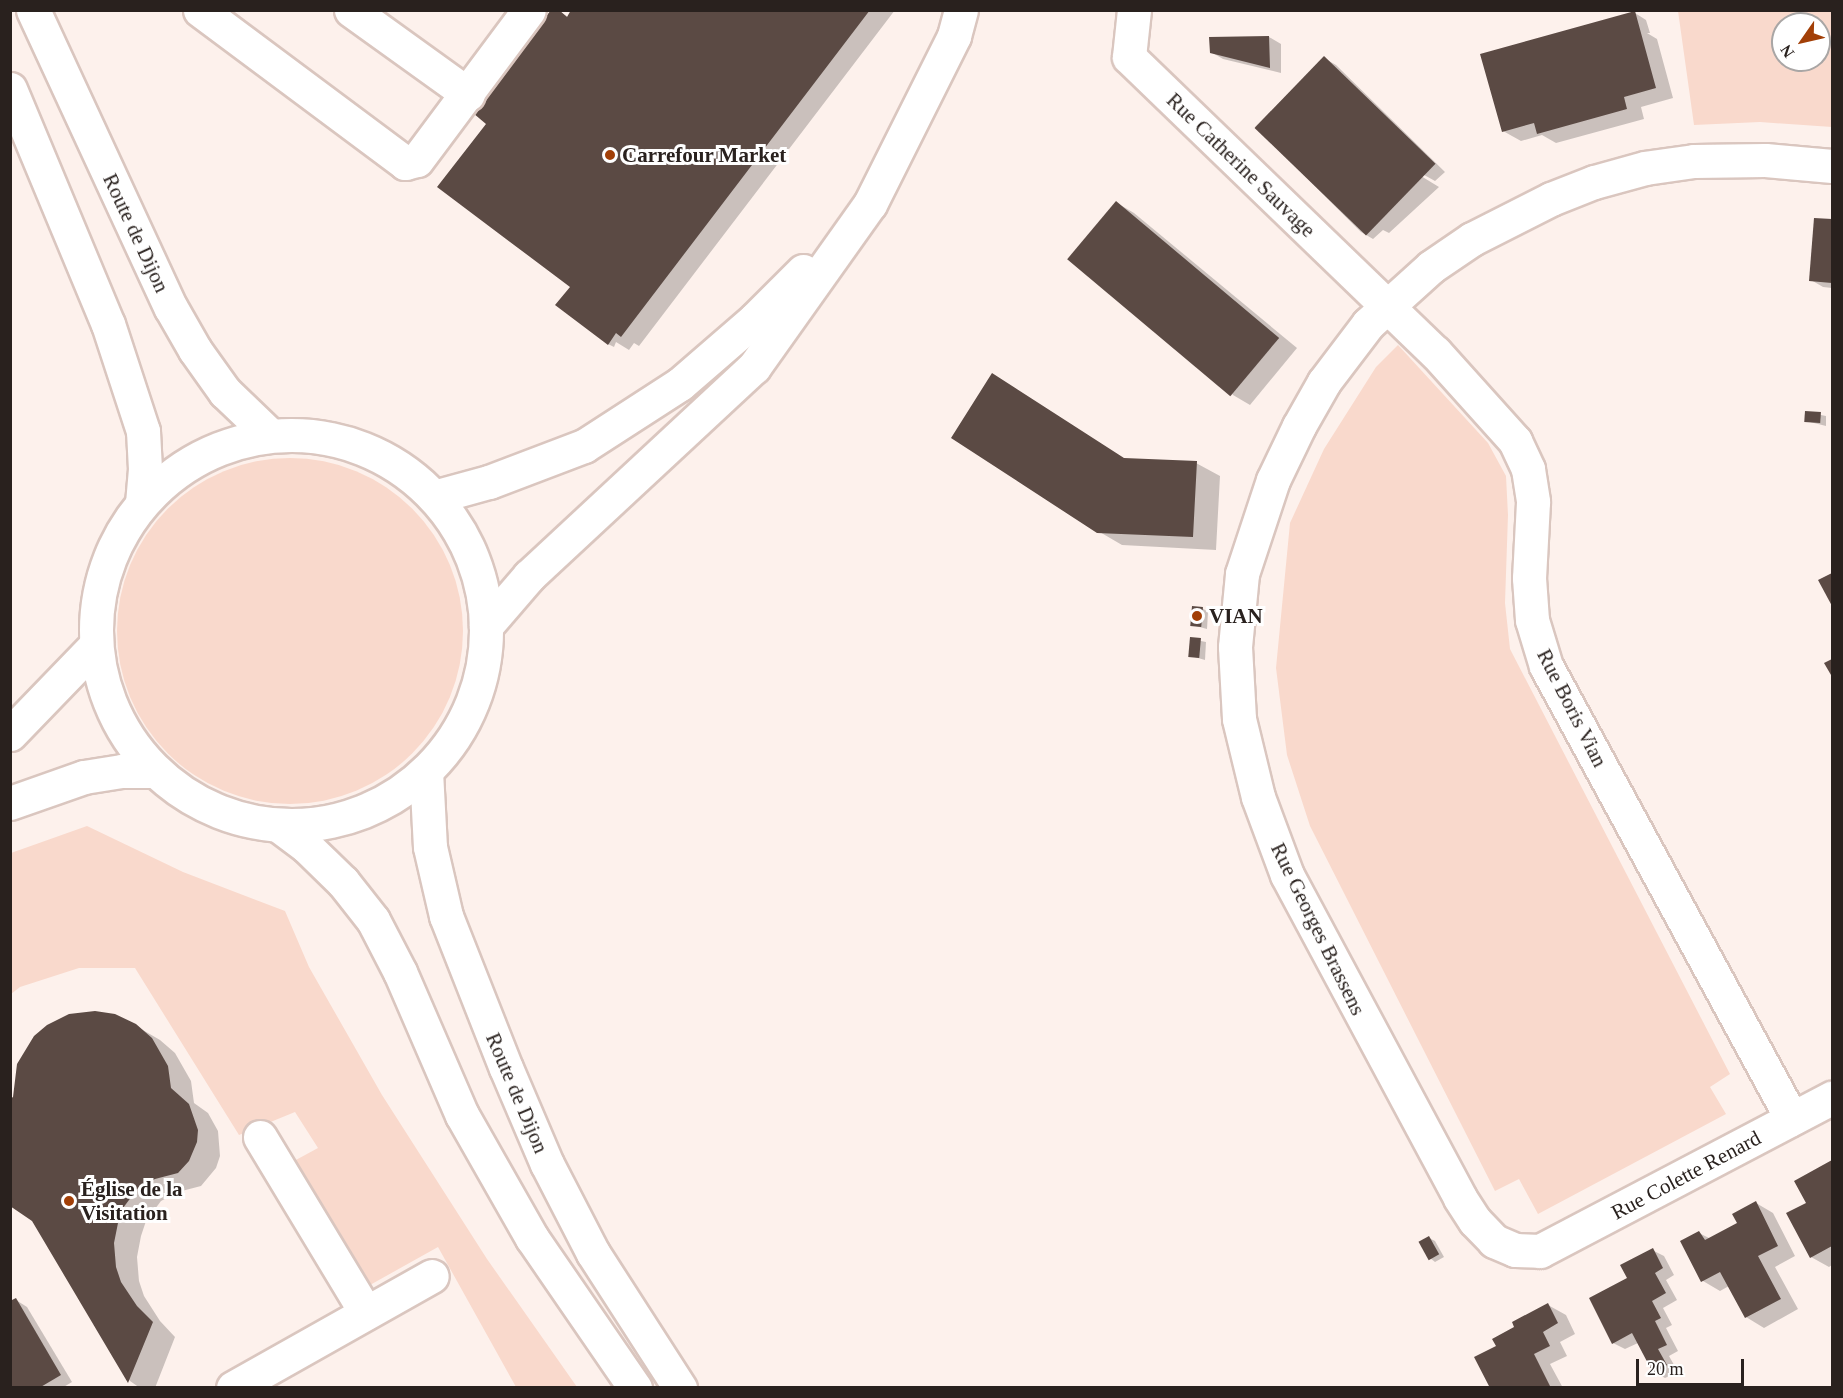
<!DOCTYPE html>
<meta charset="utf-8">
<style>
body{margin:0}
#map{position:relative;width:1843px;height:1398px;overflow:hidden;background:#fdf1ec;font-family:"Times New Roman",serif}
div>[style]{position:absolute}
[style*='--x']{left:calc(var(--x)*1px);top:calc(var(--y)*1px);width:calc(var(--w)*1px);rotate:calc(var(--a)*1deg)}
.green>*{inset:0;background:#f9d9cc}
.round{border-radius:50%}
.shadow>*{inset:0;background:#0003}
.building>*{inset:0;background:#5b4a44;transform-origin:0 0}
.roads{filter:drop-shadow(2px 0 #dac6bf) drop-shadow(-2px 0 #dac6bf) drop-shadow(0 2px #dac6bf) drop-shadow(0 -2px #dac6bf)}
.minor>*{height:33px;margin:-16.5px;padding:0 16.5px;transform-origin:16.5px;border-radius:16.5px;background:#fff}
.major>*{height:33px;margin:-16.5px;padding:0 16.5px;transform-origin:16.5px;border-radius:16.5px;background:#fff}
.major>.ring{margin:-16.5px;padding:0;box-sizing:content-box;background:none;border:33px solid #fff;border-radius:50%}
.dots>*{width:16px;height:16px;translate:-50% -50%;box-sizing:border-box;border:3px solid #fff;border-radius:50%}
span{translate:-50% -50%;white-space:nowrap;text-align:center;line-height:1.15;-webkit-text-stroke:6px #fff;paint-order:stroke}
.poi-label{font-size:21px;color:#29211e;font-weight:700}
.left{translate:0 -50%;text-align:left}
.street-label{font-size:21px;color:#29211e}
.frame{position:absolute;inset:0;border:12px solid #29211e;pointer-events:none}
.north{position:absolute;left:1771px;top:12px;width:60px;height:60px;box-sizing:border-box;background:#fff;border:2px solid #a9a6a5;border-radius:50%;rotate:236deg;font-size:16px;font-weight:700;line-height:24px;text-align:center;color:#29211e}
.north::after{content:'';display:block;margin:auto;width:21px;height:27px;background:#a23f07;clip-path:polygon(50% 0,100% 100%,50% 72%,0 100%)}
.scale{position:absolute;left:1636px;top:1359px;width:108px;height:27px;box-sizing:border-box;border:3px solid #29211e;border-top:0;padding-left:8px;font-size:18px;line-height:21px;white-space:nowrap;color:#29211e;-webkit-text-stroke:4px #fff;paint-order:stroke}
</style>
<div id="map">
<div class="green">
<i style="clip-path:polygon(evenodd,1678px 11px,1832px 11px,1832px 127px,1760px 122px,1694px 125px,1678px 11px,1783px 24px,1819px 24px,1819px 60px,1783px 60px,1783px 24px)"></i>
<i style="clip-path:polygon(1398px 345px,1488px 443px,1506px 476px,1508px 515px,1505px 603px,1510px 649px,1730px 1074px,1710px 1087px,1726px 1114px,1538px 1214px,1519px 1179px,1495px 1191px,1310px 826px,1287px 755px,1276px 668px,1290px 523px,1324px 449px,1376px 367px)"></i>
<i class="round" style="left:117px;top:458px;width:346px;height:346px"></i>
<i style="clip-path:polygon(87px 826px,183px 872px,285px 911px,309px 967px,382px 1095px,487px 1259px,577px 1387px,516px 1387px,438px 1247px,370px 1285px,360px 1278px,294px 1161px,318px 1148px,295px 1112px,239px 1135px,135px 968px,79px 968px,20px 987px,11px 994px,11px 853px)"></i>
</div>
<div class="shadow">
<i style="clip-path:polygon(557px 10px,568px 17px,573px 10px,895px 10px,639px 346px,634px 343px,629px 350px,616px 342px,614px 347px,608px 344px,571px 287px,488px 123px)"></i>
<i style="clip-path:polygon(1635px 13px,1646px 20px,1650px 33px,1647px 33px,1657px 39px,1673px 98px,1641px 107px,1644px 119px,1556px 143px,1542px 135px,1521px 141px,1503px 131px)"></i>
<i style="clip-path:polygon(1269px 37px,1281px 44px,1281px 73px,1223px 59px,1211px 52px)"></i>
<i style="clip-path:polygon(1324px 58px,1336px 65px,1445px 172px,1435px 181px,1417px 171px,1416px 173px,1439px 187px,1389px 233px,1383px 230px,1373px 239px,1361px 232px,1255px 127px)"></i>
<i style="clip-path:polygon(1117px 203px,1134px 213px,1297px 348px,1250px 405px,1233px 395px)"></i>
<i style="clip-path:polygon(1816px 219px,1832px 220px,1832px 288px,1823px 287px,1811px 280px)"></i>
<i style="clip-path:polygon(993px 375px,1126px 460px,1196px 463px,1220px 476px,1216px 550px,1122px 545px,1098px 531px)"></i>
<i style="clip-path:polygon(1806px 412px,1826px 416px,1826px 426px,1806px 421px)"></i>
<i style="clip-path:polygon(1202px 608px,1208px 612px,1207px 629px,1192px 625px)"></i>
<i style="clip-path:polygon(1191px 639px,1206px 642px,1205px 660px,1191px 656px)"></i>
<i style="clip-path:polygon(136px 1026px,160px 1040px,175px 1053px,191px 1081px,194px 1103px,208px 1113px,218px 1131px,220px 1156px,216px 1168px,201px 1186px,178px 1192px,161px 1201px,146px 1221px,141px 1236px,137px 1257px,139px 1281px,144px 1296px,160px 1321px,175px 1337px,155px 1388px,140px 1388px,130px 1381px,33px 1220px)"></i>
<i style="clip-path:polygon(1832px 1162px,1832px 1265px,1829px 1267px,1811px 1257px,1808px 1204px,1796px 1182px)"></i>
<i style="clip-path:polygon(1756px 1203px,1773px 1213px,1795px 1256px,1775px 1267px,1798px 1309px,1764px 1328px,1746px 1317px,1729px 1286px,1720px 1291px,1703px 1281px,1699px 1233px,1711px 1239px,1739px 1224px)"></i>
<i style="clip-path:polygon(1429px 1238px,1435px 1241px,1444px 1257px,1435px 1262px,1430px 1258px)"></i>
<i style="clip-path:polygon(1652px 1250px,1664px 1256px,1674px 1275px,1666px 1280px,1677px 1300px,1663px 1308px,1672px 1325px,1666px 1328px,1678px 1351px,1669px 1356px,1678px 1372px,1665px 1378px,1654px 1372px,1638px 1343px,1625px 1349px,1613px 1343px,1629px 1279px)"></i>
<i style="clip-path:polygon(16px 1300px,27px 1307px,72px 1382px,62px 1388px,10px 1388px)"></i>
<i style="clip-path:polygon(1548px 1305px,1566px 1315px,1575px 1334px,1560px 1342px,1567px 1356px,1550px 1364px,1563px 1388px,1492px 1388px,1498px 1347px,1516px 1328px)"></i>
</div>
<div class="building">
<i style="clip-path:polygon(551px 10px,559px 10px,567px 17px,571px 10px,870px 10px,621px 337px,616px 333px,608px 345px,555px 305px,570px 287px,437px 187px,486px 124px,473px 113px)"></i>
<i style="clip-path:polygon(1635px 11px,1656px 88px,1624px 97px,1627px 109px,1537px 134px,1534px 123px,1502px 132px,1480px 54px)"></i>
<i style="clip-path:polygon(1269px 36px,1270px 68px,1210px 53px,1209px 37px)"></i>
<i style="left:1324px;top:56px;width:155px;height:100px;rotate:44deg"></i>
<i style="left:1116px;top:201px;width:213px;height:76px;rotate:40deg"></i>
<i style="clip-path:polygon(1814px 218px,1832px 219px,1832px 283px,1809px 281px)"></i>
<i style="clip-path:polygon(992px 373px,1124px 458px,1197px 461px,1193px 537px,1097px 533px,951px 438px)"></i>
<i style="left:1805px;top:411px;width:16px;height:11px;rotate:4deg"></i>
<i style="clip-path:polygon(1832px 573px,1832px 606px,1818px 580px)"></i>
<i style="left:1192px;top:606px;width:11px;height:20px;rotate:5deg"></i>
<i style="left:1190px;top:637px;width:11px;height:20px;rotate:5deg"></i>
<i style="clip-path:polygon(1832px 659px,1832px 674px,1831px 675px,1824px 663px)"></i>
<i style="clip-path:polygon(95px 1011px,115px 1014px,136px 1024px,152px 1038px,168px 1066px,171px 1088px,189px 1104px,198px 1130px,197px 1142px,189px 1161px,178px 1173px,155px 1179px,138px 1188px,123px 1208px,118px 1223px,114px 1243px,116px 1267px,121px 1282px,137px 1306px,153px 1322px,128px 1383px,32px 1221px,10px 1206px,10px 1099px,13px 1097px,17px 1064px,34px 1036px,47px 1025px,69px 1014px)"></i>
<i style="clip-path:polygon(1832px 1160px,1832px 1246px,1810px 1258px,1786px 1213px,1806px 1203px,1794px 1181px)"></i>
<i style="clip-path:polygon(1756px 1201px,1778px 1246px,1758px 1256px,1781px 1299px,1745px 1318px,1720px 1272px,1701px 1282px,1680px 1241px,1699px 1231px,1705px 1240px,1737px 1223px,1732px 1214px)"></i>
<i style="left:1429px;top:1236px;width:21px;height:12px;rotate:61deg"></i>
<i style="clip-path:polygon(1653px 1248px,1663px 1268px,1655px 1273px,1666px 1293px,1652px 1301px,1661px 1318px,1655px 1321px,1667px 1345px,1658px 1349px,1667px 1365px,1653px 1373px,1632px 1333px,1612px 1344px,1589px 1298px,1627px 1278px,1620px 1265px)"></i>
<i style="clip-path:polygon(16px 1298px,61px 1375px,39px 1388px,10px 1388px,10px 1301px)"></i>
<i style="clip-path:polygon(1548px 1303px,1558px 1323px,1543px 1332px,1550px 1346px,1534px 1354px,1551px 1388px,1490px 1388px,1474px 1357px,1496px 1346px,1492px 1339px,1514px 1327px,1512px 1322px)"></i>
</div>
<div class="roads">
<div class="minor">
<i style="--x:33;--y:10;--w:328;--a:65.2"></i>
<i style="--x:171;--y:308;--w:48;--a:60.3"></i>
<i style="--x:195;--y:350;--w:52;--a:54.5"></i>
<i style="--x:225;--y:392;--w:62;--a:43.7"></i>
<i style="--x:200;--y:10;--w:256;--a:36.7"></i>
<i style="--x:405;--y:163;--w:12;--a:-14"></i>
<i style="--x:417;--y:160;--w:187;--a:-53.3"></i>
<i style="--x:351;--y:10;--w:144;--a:35.7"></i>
<i style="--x:1134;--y:10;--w:47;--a:96.1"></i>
<i style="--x:1129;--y:57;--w:425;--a:44"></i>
<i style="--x:1435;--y:352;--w:120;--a:48"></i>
<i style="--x:1515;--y:441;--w:31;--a:65"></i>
<i style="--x:1528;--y:469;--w:33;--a:81"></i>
<i style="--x:1533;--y:502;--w:76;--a:93"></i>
<i style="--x:1529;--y:578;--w:42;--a:85.9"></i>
<i style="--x:1532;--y:620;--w:48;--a:73.1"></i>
<i style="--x:1546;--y:666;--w:515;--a:61.5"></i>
<i style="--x:10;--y:89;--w:255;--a:67.4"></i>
<i style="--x:108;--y:324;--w:113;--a:71.9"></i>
<i style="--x:143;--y:431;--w:38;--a:87"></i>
<i style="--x:145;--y:469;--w:33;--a:95"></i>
<i style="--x:1832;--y:166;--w:67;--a:-174.9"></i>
<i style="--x:1765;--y:160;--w:71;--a:179.2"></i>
<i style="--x:1694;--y:161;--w:49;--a:171.9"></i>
<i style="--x:1645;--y:168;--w:53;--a:164.6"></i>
<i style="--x:1594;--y:182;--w:46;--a:158.4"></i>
<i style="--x:1551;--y:199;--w:89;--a:153.1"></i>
<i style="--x:1472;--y:239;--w:50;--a:145.7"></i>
<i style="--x:1431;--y:267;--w:85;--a:137.9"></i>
<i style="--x:1368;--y:324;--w:73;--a:127.2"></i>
<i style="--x:1324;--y:382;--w:51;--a:119.6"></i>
<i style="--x:1299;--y:426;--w:60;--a:115.7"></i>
<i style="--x:1273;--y:480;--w:99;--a:108.3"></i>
<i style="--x:1242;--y:574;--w:73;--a:95.5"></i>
<i style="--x:1235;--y:647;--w:72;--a:86.8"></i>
<i style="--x:1239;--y:719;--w:80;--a:76.3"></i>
<i style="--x:1258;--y:797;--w:83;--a:69.6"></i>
<i style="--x:1287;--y:875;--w:366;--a:61.8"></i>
<i style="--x:1460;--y:1198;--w:27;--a:57"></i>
<i style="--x:1475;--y:1221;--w:28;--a:46"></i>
<i style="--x:1494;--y:1241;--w:23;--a:23"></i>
<i style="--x:1515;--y:1250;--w:25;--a:2"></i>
<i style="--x:1540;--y:1251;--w:330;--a:-27.7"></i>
<i style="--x:260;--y:1137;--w:205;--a:58.9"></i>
<i style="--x:233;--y:1388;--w:228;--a:-29.4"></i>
</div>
<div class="major">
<i class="ring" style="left:96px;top:435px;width:357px;height:357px"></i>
<i style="--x:434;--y:497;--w:57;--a:-15.3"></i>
<i style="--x:489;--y:482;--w:102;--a:-20.8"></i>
<i style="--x:584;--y:446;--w:114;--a:-32.9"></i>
<i style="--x:680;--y:384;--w:99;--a:-40.9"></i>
<i style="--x:755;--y:319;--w:68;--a:-45"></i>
<i style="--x:486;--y:626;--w:66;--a:-49.3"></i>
<i style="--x:529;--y:576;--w:307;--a:-42.9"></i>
<i style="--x:754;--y:367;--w:200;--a:-54.6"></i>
<i style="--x:870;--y:204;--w:188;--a:-63.4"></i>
<i style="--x:954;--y:36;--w:27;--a:-75"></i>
<i style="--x:10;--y:734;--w:122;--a:-46"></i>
<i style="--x:426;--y:771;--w:76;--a:87"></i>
<i style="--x:430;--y:847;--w:71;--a:76.9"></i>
<i style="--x:446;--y:916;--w:163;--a:68.5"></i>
<i style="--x:506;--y:1068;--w:104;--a:66.9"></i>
<i style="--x:547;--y:1164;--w:100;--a:62.7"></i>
<i style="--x:593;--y:1253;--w:161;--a:57.2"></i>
<i style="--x:10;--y:803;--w:78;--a:-19.4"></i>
<i style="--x:84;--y:777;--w:38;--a:-9"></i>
<i style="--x:122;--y:771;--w:32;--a:0"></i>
<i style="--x:278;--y:825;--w:36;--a:37"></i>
<i style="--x:307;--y:847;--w:50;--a:44.2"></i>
<i style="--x:343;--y:882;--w:48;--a:51.7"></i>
<i style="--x:373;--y:920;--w:59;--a:62.6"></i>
<i style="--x:400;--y:972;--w:156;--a:66.6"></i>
<i style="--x:462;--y:1115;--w:142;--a:60.4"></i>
<i style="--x:532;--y:1238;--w:182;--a:55.5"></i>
</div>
</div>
<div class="dots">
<i style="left:610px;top:155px;background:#a23f07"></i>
<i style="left:1197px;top:616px;background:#a23f07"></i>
<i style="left:69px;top:1201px;background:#a23f07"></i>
</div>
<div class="poi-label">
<span class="left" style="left:622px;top:155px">Carrefour Market</span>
<span class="left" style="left:1209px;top:616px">VIAN</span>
<span class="left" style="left:81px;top:1201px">Église de la<br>Visitation</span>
</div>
<div class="street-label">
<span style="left:1241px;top:165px;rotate:44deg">Rue Catherine Sauvage</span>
<span style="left:136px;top:233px;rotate:65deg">Route de Dijon</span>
<span style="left:1572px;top:708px;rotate:63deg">Rue Boris Vian</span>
<span style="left:1318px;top:929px;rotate:64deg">Rue Georges Brassens</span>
<span style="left:517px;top:1093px;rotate:67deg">Route de Dijon</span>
<span style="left:1686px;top:1175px;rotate:-28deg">Rue Colette Renard</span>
</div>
<div class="frame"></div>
<div class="north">N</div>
<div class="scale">20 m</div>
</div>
